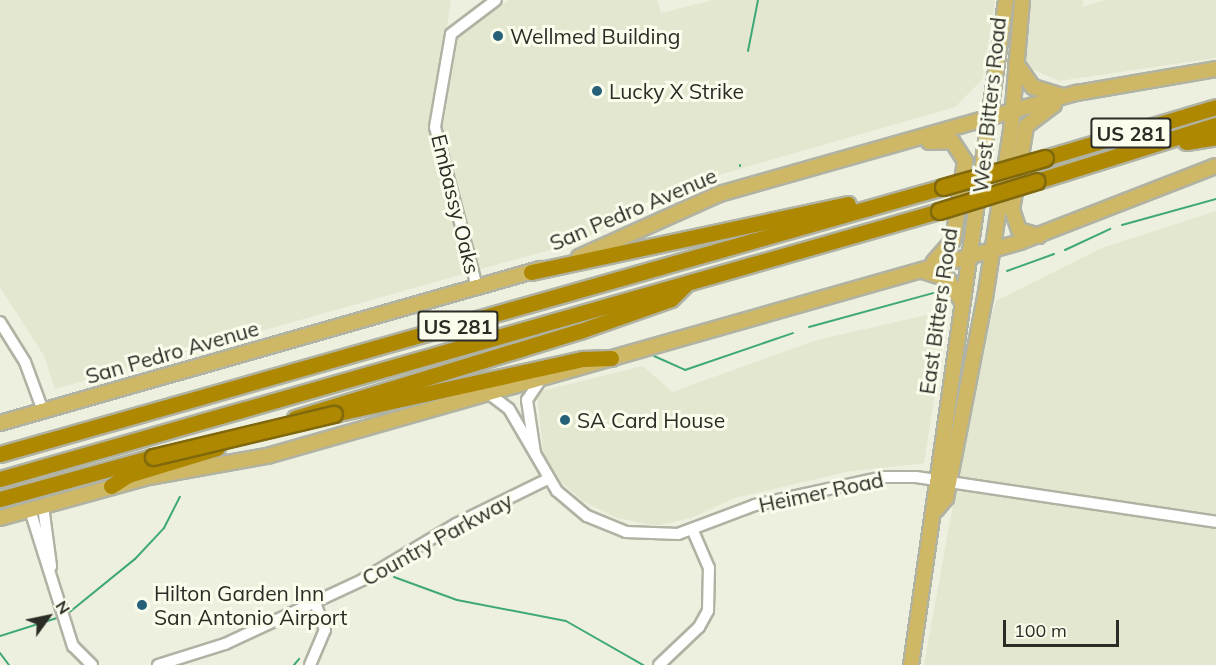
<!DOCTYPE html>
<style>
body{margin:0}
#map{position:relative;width:1216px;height:665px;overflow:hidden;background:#edefdf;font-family:Mulish,sans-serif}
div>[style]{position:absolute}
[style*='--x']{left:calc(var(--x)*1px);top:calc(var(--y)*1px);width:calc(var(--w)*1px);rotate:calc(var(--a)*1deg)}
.built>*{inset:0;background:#e4e7cf}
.stream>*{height:2px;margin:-1px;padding:0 1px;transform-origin:1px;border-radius:1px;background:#3ea976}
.roads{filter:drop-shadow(2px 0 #b0b2a3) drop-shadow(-2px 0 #b0b2a3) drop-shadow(0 2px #b0b2a3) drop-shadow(0 -2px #b0b2a3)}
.minor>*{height:10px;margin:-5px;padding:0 5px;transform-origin:5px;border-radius:5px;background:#fff}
.major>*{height:14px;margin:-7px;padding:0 7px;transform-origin:7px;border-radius:7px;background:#ceb866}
.highway>*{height:15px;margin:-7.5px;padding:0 7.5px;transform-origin:7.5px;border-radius:7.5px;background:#ae8800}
.bridges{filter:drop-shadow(2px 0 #80680d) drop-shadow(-2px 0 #80680d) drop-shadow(0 2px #80680d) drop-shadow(0 -2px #80680d)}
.highway-bridge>*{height:15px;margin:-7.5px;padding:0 7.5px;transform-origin:7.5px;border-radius:7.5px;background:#ae8800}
.dots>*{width:16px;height:16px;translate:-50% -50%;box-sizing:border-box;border:3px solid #fafcec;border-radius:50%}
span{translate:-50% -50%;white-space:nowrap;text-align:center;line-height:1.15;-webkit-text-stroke:6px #fafcec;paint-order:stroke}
.shield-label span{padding:2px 4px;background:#fafcec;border:2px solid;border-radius:4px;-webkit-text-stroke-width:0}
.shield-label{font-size:20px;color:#2c2c26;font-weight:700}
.poi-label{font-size:21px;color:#2c2c26}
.left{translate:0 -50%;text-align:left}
.street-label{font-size:21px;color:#2c2c26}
.north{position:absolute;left:18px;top:587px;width:60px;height:60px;-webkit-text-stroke:4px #fafcec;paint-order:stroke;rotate:57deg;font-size:16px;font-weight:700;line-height:24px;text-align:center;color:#2c2c26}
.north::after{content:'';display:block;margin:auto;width:21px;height:27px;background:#2c2c26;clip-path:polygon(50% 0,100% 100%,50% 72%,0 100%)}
.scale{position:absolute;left:1003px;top:620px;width:116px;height:27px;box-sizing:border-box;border:3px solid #2c2c26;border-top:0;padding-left:8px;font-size:18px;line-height:21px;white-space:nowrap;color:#2c2c26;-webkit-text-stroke:4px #fafcec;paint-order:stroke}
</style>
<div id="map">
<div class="built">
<i style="clip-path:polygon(0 0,451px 0,430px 138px,467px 273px,55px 389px,44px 356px,0 287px)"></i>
<i style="clip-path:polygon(509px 0,657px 0,661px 13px,713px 0,995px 0,982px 80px,955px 107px,684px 185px,576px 243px,477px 270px,442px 131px,458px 37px)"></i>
<i style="clip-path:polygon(1031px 0,1083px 0,1082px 7px,1105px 0,1216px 0,1216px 58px,1059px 81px,1027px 67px,1024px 59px)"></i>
<i style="clip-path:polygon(1216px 211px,1216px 665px,924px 665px,981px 349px,996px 301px,1102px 248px)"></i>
<i style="clip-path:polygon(948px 310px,924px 463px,846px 472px,735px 498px,691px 518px,655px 526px,614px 517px,583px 501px,561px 482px,543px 452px,537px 392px,643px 366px,672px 392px,817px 340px)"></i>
</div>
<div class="stream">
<i style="--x:748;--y:51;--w:52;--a:-78.9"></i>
<i style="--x:740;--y:165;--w:1;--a:90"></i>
<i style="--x:1122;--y:225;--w:98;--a:-15.5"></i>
<i style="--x:1065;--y:250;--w:50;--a:-25"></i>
<i style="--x:1007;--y:271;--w:50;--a:-19.9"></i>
<i style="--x:809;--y:327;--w:137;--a:-15.3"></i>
<i style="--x:654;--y:356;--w:34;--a:24"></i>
<i style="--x:685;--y:370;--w:114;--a:-18.9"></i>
<i style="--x:394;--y:577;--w:67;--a:20.1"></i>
<i style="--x:457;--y:600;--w:111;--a:10.9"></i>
<i style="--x:566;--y:621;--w:89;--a:29.7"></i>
<i style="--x:66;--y:615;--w:89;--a:-39.1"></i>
<i style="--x:135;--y:559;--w:42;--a:-46.9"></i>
<i style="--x:164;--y:528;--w:35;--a:-63"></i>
<i style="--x:0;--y:636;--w:63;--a:-17.6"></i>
<i style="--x:0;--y:653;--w:15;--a:53"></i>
<i style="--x:294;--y:665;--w:8;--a:-50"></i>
</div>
<div class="roads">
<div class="minor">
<i style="--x:477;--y:287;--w:165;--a:-104.7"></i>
<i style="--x:435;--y:127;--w:94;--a:-80.2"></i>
<i style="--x:451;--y:34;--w:56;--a:-37.1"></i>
<i style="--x:0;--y:322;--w:47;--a:58"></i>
<i style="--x:25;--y:362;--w:52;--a:69.8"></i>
<i style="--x:488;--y:393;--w:26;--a:37"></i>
<i style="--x:509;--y:409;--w:95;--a:59.7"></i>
<i style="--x:557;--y:491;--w:39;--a:40"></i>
<i style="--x:587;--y:516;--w:42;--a:22.3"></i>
<i style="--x:626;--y:532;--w:52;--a:2.2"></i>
<i style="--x:678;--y:534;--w:82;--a:-20.6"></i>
<i style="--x:755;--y:505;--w:131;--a:-12.3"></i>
<i style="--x:883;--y:477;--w:33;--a:0"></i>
<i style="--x:916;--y:477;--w:303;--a:8.5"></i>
<i style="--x:535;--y:453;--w:54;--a:-98.6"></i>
<i style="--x:527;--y:400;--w:25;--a:-56"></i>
<i style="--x:43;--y:506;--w:61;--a:82.4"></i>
<i style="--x:30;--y:510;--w:143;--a:72.5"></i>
<i style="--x:73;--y:646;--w:27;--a:45"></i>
<i style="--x:158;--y:665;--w:70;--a:-17.4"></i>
<i style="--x:225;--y:644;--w:151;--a:-25"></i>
<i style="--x:362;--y:580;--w:109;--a:-30.8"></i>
<i style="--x:456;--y:524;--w:102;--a:-26.1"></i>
<i style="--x:310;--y:665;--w:38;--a:-67"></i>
<i style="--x:325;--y:630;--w:29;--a:-110"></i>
<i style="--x:659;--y:665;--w:55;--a:-43.5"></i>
<i style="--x:699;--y:627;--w:18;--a:-61"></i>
<i style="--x:708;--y:611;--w:43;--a:-88.7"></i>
<i style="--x:709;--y:568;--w:40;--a:-113.4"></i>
</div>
<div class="major">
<i style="--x:1016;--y:63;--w:29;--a:55"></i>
<i style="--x:1033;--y:87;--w:28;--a:17"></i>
<i style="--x:929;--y:142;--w:23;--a:-2"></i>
<i style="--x:952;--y:141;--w:24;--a:57"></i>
<i style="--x:965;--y:161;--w:80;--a:98.6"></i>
<i style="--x:953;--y:240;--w:30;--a:131"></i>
<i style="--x:1039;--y:236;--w:21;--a:-163"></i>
<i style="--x:1019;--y:230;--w:21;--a:-109"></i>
<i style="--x:1012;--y:210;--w:85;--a:-80.5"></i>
<i style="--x:1026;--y:126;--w:35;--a:-37"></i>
<i style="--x:579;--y:257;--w:154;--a:-24.2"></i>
<i style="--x:719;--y:194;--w:372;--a:-15.8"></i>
<i style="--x:1077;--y:93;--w:141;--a:-9.8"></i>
<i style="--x:923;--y:271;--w:26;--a:18"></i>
<i style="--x:948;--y:279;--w:23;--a:59"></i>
<i style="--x:0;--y:423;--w:562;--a:-15.92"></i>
<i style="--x:936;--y:510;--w:16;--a:-50"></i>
<i style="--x:946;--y:498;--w:204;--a:-79"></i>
<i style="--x:985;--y:298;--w:169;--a:-81.2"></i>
<i style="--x:1011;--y:131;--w:131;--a:-85.2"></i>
<i style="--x:0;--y:518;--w:155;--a:-15.4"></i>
<i style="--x:149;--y:477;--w:120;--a:-10.1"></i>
<i style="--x:267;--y:456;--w:783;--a:-15.86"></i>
<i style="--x:1020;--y:242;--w:210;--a:-21.2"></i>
<i style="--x:911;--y:665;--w:672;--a:-81.87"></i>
</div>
<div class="highway">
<i style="--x:1186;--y:142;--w:30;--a:-9"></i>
<i style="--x:1045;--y:158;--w:178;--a:-16.6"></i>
<i style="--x:1037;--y:181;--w:188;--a:-17.4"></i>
<i style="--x:531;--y:272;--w:324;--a:-12.1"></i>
<i style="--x:334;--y:414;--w:255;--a:-12.5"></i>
<i style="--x:583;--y:359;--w:28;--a:-2"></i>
<i style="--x:295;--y:418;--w:298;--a:-17"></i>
<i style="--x:580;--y:331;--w:96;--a:-19.4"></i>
<i style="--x:671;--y:299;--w:20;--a:-45"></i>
<i style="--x:0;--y:454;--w:980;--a:-15.81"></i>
<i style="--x:0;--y:479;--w:976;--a:-15.93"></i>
<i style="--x:111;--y:486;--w:20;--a:-33"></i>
<i style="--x:128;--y:475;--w:93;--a:-16.9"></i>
<i style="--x:0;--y:499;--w:159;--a:-15.4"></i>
</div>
</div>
<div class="bridges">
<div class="highway-bridge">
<i style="--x:943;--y:187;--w:106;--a:-15.9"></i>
<i style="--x:939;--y:211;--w:102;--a:-17"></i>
<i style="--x:153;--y:457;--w:186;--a:-13.4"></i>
</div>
</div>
<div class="dots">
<i style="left:498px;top:36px;background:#266179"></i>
<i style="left:597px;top:91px;background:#266179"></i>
<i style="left:565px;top:420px;background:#266179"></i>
<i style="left:142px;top:605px;background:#266179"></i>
</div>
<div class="shield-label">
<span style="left:1131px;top:133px">US 281</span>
<span style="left:458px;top:326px">US 281</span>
</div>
<div class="poi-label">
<span class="left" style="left:510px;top:36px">Wellmed Building</span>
<span class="left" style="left:609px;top:91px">Lucky X Strike</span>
<span class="left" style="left:577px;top:420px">SA Card House</span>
<span class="left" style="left:154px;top:605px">Hilton Garden Inn<br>San Antonio Airport</span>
</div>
<div class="street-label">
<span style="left:989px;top:105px;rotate:-84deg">West Bitters Road</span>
<span style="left:456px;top:204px;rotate:76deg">Embassy Oaks</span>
<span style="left:633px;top:209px;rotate:-23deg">San Pedro Avenue</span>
<span style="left:938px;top:311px;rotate:-82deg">East Bitters Road</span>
<span style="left:172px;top:352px;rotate:-16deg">San Pedro Avenue</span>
<span style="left:821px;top:492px;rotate:-12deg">Heimer Road</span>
<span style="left:437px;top:539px;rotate:-29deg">Country Parkway</span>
</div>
<div class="north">N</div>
<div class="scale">100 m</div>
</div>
